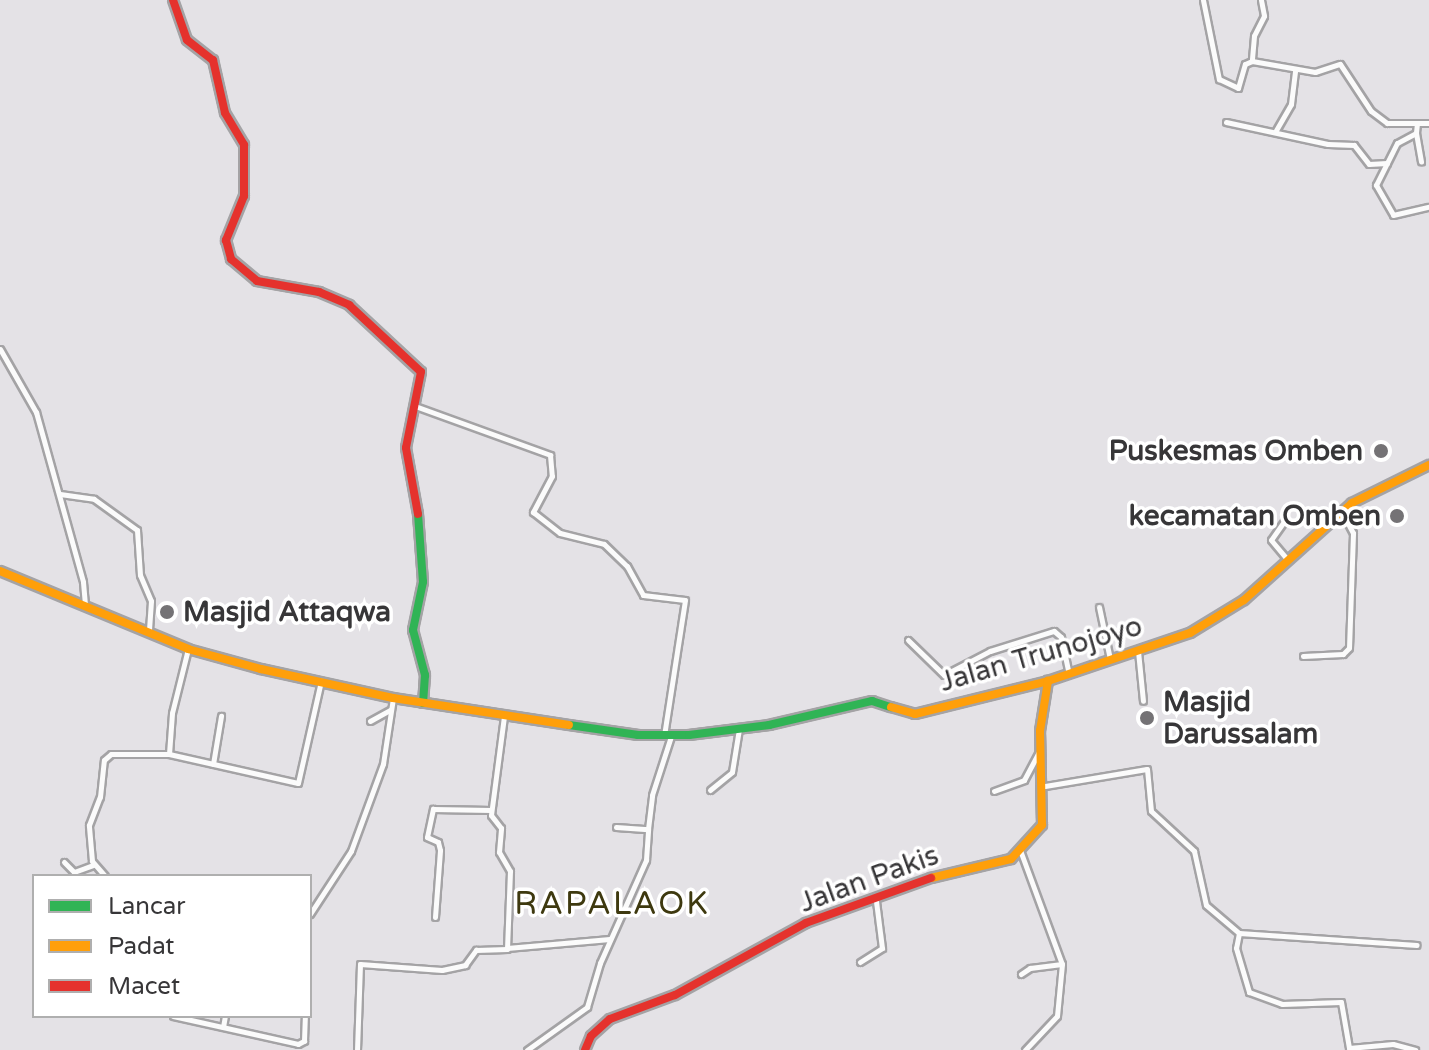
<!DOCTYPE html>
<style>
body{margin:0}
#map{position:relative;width:1429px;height:1050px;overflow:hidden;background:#e4e2e6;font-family:"Varela Round",sans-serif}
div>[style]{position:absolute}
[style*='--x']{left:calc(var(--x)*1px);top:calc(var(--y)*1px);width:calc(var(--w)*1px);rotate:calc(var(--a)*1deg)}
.roads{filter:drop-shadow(2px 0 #a4a3a5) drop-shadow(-2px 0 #a4a3a5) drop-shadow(0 2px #a4a3a5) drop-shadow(0 -2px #a4a3a5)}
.street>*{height:5px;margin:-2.5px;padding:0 2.5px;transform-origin:2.5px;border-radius:2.5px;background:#fbfbfb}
.fast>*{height:8px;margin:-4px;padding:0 4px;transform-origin:4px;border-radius:4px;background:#30b455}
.slow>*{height:8px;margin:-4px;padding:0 4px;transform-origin:4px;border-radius:4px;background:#ff9f0a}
.jam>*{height:8px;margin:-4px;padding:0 4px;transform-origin:4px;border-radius:4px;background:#e5322d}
.dots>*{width:22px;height:22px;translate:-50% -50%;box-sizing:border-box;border:4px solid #fff;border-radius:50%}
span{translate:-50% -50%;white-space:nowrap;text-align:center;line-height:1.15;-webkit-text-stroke:7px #fff;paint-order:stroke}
.poi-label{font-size:28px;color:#373638;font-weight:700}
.right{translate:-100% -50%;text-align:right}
.left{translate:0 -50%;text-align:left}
.street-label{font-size:28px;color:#373638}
.quarter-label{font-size:32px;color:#3e390f;letter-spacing:2px}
.legend{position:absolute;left:32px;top:874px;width:280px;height:144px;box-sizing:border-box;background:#fff;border:2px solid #afafaf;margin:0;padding:10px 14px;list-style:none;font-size:24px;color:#373638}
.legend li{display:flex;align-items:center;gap:16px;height:40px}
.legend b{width:40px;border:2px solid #afafaf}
</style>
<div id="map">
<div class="roads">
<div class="street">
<i style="--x:1203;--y:0;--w:81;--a:78.6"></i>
<i style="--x:1219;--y:79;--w:21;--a:25"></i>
<i style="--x:1238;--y:88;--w:25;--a:-74"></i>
<i style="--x:1245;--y:64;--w:8;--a:-23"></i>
<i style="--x:1261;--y:0;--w:16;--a:79"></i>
<i style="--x:1264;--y:16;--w:22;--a:117"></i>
<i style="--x:1254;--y:36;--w:25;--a:95"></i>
<i style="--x:1252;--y:61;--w:64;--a:9.9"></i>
<i style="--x:1315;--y:72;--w:26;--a:-18"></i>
<i style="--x:1340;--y:64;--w:56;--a:56.6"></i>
<i style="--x:1371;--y:111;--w:20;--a:37"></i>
<i style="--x:1387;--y:123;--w:42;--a:0"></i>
<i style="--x:1226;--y:122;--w:104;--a:12.2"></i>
<i style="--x:1328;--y:144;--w:26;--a:2"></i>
<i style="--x:1354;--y:145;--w:24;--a:52"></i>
<i style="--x:1369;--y:164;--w:18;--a:-3"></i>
<i style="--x:1417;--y:123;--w:10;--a:96"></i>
<i style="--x:1416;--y:133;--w:21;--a:152"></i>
<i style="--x:1397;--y:143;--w:47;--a:116.6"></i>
<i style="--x:1376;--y:185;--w:34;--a:60"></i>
<i style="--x:1393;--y:215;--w:37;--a:-13"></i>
<i style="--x:1275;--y:132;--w:32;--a:-60"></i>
<i style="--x:1291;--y:104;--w:35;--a:-83"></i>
<i style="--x:1416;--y:133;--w:29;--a:80"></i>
<i style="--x:0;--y:349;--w:73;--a:60.3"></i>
<i style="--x:36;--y:412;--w:176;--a:74.5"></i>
<i style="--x:83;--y:582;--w:25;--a:85"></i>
<i style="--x:415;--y:406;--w:144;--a:19.9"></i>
<i style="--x:550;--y:455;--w:21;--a:85"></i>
<i style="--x:552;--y:476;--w:41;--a:117.8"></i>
<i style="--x:533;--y:512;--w:34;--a:38"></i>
<i style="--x:560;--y:533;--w:45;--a:14"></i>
<i style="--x:604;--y:544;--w:32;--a:44"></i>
<i style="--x:627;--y:566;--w:33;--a:61"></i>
<i style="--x:643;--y:595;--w:42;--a:6.8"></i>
<i style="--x:685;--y:600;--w:137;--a:98.8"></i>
<i style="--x:60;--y:494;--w:34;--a:8"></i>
<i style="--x:94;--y:499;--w:53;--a:35.8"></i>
<i style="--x:137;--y:530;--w:45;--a:86.2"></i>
<i style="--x:140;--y:575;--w:28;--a:67"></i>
<i style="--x:151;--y:601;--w:32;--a:94"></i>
<i style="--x:1285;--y:520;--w:24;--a:125"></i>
<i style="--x:1271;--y:540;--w:26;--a:50"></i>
<i style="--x:1099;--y:607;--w:53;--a:78.1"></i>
<i style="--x:908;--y:640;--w:50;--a:44.2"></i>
<i style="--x:944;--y:675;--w:52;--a:-27.6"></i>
<i style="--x:990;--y:651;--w:67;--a:-17.4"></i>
<i style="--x:1054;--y:631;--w:9;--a:41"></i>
<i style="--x:1061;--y:637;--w:38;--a:78"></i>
<i style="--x:1138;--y:651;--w:50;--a:84.3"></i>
<i style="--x:1303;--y:656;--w:40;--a:-2.9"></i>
<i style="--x:1343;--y:654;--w:8;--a:-45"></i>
<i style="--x:1349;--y:648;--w:115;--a:-88"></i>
<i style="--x:1353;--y:533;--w:24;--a:-118"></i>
<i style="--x:370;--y:721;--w:23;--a:-29"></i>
<i style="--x:169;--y:754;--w:132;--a:12.7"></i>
<i style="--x:298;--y:783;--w:105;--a:-77.3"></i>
<i style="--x:213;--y:764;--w:49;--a:-80.5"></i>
<i style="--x:1045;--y:786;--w:103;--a:-9.5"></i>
<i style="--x:1147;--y:769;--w:42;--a:84.6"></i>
<i style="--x:1151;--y:811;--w:59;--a:42.9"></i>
<i style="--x:1194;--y:851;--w:55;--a:77.5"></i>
<i style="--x:1206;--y:905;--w:43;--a:40.3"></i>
<i style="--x:1239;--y:933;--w:15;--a:101"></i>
<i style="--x:1236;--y:948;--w:46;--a:73.5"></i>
<i style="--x:1249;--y:992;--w:35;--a:20"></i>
<i style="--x:1282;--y:1004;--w:59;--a:-1.9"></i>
<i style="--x:1341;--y:1002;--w:47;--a:80.1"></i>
<i style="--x:1349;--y:1048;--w:44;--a:-5.2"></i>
<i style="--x:1393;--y:1044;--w:23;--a:15"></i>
<i style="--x:710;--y:790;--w:28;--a:-39"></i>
<i style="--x:732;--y:772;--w:44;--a:-80.8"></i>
<i style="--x:994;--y:791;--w:32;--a:-20"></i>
<i style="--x:1024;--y:780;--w:34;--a:-62"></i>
<i style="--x:616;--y:827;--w:32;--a:4"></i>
<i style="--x:648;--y:829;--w:34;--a:-83"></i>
<i style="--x:652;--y:795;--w:62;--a:-72.1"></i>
<i style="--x:1020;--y:850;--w:121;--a:69.8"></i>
<i style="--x:1062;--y:964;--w:52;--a:95.5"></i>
<i style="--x:1057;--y:1016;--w:47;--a:133.3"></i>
<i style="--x:64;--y:862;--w:14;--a:45"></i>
<i style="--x:74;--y:872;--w:20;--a:-20"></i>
<i style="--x:105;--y:876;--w:20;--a:-131"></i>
<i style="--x:92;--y:861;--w:36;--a:-95"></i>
<i style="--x:89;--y:825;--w:30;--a:-69"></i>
<i style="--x:100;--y:797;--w:37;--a:-84"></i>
<i style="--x:104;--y:760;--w:9;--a:-41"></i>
<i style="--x:111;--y:754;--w:58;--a:0"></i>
<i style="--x:169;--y:754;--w:41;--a:-85.8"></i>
<i style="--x:172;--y:713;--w:66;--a:-76"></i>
<i style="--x:310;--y:914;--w:75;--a:-56.9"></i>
<i style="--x:351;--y:851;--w:93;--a:-69.8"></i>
<i style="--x:383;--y:764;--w:67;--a:-81.4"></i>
<i style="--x:435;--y:917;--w:67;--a:-85.7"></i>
<i style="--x:440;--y:850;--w:8;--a:-104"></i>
<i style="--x:438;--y:842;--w:12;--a:-156"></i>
<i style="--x:427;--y:837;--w:29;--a:-78"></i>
<i style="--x:433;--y:809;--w:58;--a:1"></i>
<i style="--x:1239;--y:933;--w:178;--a:3.9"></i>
<i style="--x:507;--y:948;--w:103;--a:-5"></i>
<i style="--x:860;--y:962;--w:26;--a:-32"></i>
<i style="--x:882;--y:948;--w:47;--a:-97.3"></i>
<i style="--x:1021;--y:974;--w:11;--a:-34"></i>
<i style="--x:1030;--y:968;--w:32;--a:-7"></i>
<i style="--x:173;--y:1016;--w:128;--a:12.6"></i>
<i style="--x:298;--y:1044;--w:7;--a:-27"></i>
<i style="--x:304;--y:1041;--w:25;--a:-88"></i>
<i style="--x:223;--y:1027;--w:11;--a:-80"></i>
<i style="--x:357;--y:1050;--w:86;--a:-88"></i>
<i style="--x:360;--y:964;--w:82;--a:4.2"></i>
<i style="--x:442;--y:970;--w:24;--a:-12"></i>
<i style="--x:465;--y:965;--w:19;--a:-54"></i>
<i style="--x:476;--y:950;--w:31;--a:-2"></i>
<i style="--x:507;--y:949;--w:78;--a:-87.8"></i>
<i style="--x:510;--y:871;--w:22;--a:-120"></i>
<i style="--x:499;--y:852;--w:24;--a:-85"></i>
<i style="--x:501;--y:828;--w:16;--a:-128"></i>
<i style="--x:491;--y:815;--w:100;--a:-82.5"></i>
<i style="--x:527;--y:1050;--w:74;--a:-35.6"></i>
<i style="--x:587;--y:1007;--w:46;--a:-73.5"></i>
<i style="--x:600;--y:963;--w:113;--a:-65.9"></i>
<i style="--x:646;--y:860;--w:31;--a:-86"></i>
</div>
<div class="fast">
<i style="--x:418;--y:514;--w:68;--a:85.8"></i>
<i style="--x:423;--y:582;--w:49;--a:101.8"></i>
<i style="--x:413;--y:630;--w:47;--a:75.1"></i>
<i style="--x:425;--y:675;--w:28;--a:94"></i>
<i style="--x:569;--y:725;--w:70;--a:8.2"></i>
<i style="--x:638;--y:735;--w:51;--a:0"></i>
<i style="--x:689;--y:735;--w:81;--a:-7.1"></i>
<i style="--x:769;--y:725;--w:106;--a:-13.1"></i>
<i style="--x:872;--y:701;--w:20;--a:18"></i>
</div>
<div class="slow">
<i style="--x:0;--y:571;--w:204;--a:22.5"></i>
<i style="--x:188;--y:649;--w:76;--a:15.3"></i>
<i style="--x:261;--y:669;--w:135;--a:12.4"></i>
<i style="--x:393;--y:698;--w:178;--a:8.7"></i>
<i style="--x:891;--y:707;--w:25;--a:16"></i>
<i style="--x:915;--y:714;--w:137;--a:-13.9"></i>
<i style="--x:1048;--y:681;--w:150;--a:-18.7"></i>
<i style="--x:1190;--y:633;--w:63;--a:-31.4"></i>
<i style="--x:1244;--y:600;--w:145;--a:-41.9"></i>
<i style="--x:1352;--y:503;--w:86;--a:-26.3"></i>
<i style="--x:931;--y:878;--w:82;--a:-13.4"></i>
<i style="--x:1011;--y:859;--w:46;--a:-47.6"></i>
<i style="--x:1042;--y:825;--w:94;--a:-91.2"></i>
<i style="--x:1040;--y:731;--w:51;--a:-80.9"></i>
</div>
<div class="jam">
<i style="--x:173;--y:0;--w:42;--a:70.7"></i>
<i style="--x:187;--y:40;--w:33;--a:38"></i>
<i style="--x:213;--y:60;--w:54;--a:77.2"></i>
<i style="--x:225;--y:113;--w:37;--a:59"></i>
<i style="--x:244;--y:145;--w:51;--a:90"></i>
<i style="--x:244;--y:196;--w:48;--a:112.2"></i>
<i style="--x:226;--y:240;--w:20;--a:75"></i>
<i style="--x:231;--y:259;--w:34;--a:40"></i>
<i style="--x:257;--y:281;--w:63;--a:10.1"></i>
<i style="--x:319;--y:292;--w:33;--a:23"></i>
<i style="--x:349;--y:305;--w:98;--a:42.9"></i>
<i style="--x:421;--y:372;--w:77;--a:101.2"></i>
<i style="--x:406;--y:448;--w:67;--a:79.7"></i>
<i style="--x:585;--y:1050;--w:15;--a:-67"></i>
<i style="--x:591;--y:1036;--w:25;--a:-42"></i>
<i style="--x:610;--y:1019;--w:69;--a:-20.3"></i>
<i style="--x:675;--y:995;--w:149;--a:-28.8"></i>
<i style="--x:806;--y:923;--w:133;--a:-19.8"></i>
</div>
</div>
<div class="dots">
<i style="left:1381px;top:451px;background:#747275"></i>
<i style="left:1397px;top:516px;background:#747275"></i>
<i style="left:167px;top:612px;background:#747275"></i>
<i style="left:1147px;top:718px;background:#747275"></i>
</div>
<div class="poi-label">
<span class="right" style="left:1363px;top:451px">Puskesmas Omben</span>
<span class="right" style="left:1381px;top:516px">kecamatan Omben</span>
<span class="left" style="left:183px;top:612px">Masjid Attaqwa</span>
<span class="left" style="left:1163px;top:718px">Masjid<br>Darussalam</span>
</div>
<div class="street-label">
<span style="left:1041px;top:654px;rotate:-16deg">Jalan Trunojoyo</span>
<span style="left:869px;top:879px;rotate:-20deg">Jalan Pakis</span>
</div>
<div class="quarter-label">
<span style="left:612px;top:904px">RAPALAOK</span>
</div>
<ul class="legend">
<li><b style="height:10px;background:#30b455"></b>Lancar</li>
<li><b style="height:10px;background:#ff9f0a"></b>Padat</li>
<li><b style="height:10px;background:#e5322d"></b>Macet</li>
</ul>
</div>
